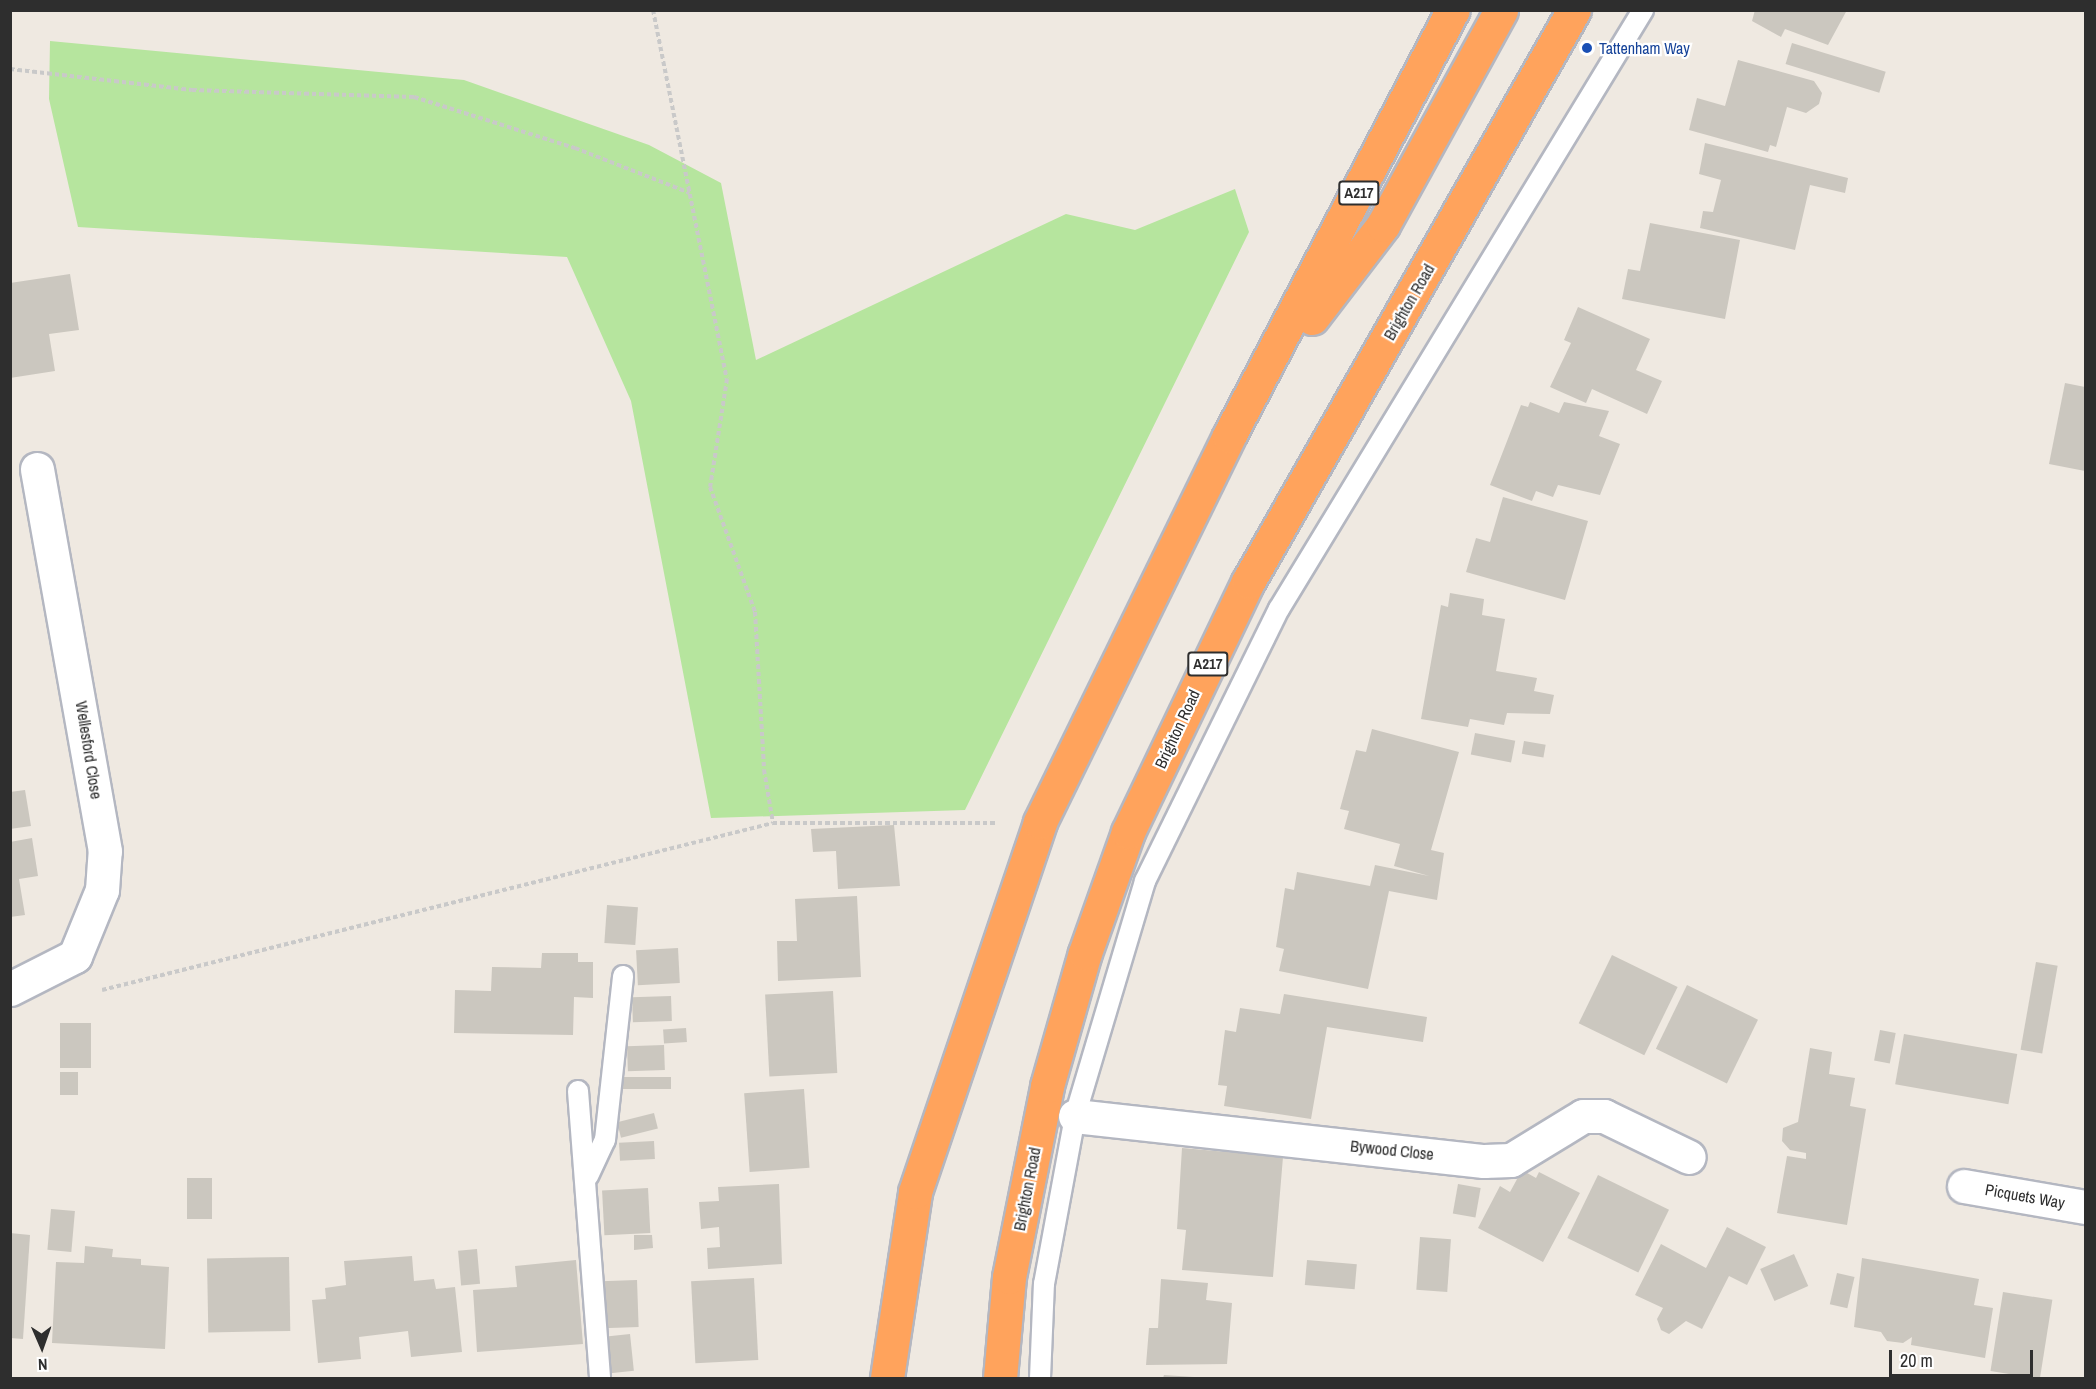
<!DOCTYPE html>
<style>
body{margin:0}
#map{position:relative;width:2096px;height:1389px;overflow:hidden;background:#efe9e1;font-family:"Archivo Narrow",sans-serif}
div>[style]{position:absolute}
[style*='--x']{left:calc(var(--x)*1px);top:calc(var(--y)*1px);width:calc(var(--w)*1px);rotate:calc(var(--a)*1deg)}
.green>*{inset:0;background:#b6e59e}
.building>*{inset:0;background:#cbc7bf;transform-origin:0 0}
.path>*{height:4px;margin-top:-2px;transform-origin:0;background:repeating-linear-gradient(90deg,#c9c9c9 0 4.5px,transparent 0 7.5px)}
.roads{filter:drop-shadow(2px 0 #b4b7c1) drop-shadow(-2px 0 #b4b7c1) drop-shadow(0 2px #b4b7c1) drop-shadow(0 -2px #b4b7c1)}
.lane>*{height:20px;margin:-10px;padding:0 10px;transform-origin:10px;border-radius:10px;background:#fff}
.street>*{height:33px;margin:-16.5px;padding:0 16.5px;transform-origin:16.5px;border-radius:16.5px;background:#fff}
.highway>*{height:33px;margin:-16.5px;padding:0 16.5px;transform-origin:16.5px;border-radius:16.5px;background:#ffa35c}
.dots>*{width:16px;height:16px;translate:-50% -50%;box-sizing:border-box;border:3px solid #fff;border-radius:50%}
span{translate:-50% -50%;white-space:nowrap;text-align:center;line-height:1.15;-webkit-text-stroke:4.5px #fff;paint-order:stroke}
.shield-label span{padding:2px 4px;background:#fff;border:2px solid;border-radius:4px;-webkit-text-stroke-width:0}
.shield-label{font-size:15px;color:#2e2e2e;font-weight:700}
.transit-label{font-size:16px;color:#164399}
.left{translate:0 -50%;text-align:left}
.street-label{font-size:16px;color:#2e2e2e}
.frame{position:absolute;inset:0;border:12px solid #2e2e2e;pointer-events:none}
.north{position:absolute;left:12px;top:1317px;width:60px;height:60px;-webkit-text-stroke:4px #fff;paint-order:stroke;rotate:178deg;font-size:16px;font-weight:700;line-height:24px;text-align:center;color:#2e2e2e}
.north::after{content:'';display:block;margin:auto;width:21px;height:27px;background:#2e2e2e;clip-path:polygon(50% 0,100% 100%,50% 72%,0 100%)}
.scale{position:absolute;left:1889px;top:1350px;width:144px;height:27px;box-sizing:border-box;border:3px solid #2e2e2e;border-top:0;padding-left:8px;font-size:18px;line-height:21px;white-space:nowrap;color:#2e2e2e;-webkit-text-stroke:4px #fff;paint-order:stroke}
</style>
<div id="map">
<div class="green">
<i style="clip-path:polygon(50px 41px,464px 80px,649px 145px,721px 183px,756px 360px,1066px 214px,1135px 230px,1235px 189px,1249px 232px,965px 810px,711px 818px,631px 401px,567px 257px,78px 227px,49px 99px)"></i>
</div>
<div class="building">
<i style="clip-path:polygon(1755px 10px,1847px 10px,1828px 45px,1785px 29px,1781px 37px,1752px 21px)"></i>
<i style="left:1792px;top:43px;width:98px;height:22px;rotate:17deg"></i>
<i style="clip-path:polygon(1738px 60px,1814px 81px,1822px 93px,1819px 104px,1806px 113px,1787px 107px,1776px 147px,1770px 145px,1768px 152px,1689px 130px,1697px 98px,1725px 106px)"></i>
<i style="clip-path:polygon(1705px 143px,1848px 178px,1845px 193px,1810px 185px,1795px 250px,1700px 228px,1703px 211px,1713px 212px,1721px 180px,1699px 174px)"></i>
<i style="clip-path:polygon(1650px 223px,1740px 240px,1725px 319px,1622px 299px,1628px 269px,1640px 271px)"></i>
<i style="clip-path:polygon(70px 274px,79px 330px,49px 334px,55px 371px,10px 378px,10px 283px)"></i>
<i style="clip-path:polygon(1578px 307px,1650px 339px,1636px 370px,1662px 381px,1647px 414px,1592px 389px,1586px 403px,1550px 387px,1571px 343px,1564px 340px)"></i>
<i style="clip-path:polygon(2065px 383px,2085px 387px,2085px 471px,2049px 464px)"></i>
<i style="clip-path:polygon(1530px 402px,1559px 413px,1564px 402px,1609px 411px,1599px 436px,1620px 444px,1600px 495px,1558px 485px,1553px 497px,1536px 491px,1532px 501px,1490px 485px,1521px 405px,1528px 407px)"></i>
<i style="clip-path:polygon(1503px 497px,1588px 521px,1565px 600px,1466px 572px,1476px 538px,1490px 542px)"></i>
<i style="clip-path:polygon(1450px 593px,1484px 599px,1482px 615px,1505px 619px,1496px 671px,1537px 678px,1534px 691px,1554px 695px,1550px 714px,1507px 713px,1504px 725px,1470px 719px,1468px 727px,1421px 719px,1441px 605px,1448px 607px)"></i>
<i style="clip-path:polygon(1372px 729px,1459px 752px,1431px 850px,1444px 853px,1437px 900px,1389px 891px,1368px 989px,1279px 971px,1284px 949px,1276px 947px,1285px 888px,1294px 890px,1297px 872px,1370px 886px,1375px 865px,1429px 876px,1394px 866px,1400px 844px,1344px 829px,1349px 811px,1340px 809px,1356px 750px,1366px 752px)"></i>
<i style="left:1475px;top:733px;width:41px;height:22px;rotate:11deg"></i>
<i style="left:1524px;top:741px;width:22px;height:13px;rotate:10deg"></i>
<i style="clip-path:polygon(25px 790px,31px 826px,10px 829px,10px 792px)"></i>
<i style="clip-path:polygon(894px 825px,900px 886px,838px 889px,836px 851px,813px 852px,811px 829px)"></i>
<i style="clip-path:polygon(32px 838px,38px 876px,19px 879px,25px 915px,10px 917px,10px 842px)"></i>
<i style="clip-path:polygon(857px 896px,861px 977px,778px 981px,777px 941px,797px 941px,795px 899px)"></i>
<i style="left:607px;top:905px;width:31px;height:38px;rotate:4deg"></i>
<i style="left:678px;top:948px;width:35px;height:42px;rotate:87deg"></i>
<i style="clip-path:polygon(542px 953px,578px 953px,578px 962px,593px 962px,593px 998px,574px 997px,573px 1035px,454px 1033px,455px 990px,491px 991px,492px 967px,541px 968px)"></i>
<i style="left:1612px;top:955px;width:73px;height:76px;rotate:26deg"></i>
<i style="left:2036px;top:962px;width:22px;height:89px;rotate:10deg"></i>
<i style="left:1687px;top:985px;width:79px;height:71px;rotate:26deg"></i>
<i style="left:833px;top:991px;width:82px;height:68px;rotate:87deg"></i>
<i style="clip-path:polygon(1284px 994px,1427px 1017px,1423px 1042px,1327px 1027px,1311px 1119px,1224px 1106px,1227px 1086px,1218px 1085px,1225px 1030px,1236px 1032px,1240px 1008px,1280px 1014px)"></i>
<i style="left:671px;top:996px;width:25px;height:39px;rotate:88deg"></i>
<i style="left:60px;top:1023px;width:31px;height:45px"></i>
<i style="left:686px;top:1028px;width:14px;height:23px;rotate:86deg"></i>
<i style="left:1880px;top:1030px;width:16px;height:31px;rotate:11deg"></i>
<i style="left:1904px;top:1034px;width:115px;height:51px;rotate:10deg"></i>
<i style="left:664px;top:1045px;width:25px;height:37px;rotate:88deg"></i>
<i style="clip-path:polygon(1810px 1048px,1832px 1052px,1829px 1074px,1855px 1078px,1850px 1106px,1866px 1109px,1847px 1225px,1777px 1213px,1787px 1156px,1806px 1159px,1806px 1153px,1790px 1150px,1782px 1141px,1783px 1128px,1798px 1122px)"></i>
<i style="left:60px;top:1072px;width:18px;height:23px"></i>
<i style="left:671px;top:1077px;width:12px;height:48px;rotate:90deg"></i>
<i style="left:804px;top:1089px;width:79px;height:60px;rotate:86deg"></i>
<i style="left:654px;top:1113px;width:16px;height:38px;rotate:76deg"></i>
<i style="left:654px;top:1141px;width:18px;height:35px;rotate:87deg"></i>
<i style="clip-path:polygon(1182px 1148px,1283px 1157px,1273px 1277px,1182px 1270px,1186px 1230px,1177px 1229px)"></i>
<i style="clip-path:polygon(1522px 1170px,1536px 1178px,1539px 1172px,1580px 1193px,1543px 1262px,1478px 1228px,1500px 1186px,1510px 1192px)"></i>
<i style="left:1598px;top:1175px;width:79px;height:70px;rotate:26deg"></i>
<i style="left:187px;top:1178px;width:25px;height:41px"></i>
<i style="clip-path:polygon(779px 1184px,782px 1264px,708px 1269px,707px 1248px,720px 1247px,719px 1227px,701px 1229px,699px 1202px,719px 1201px,718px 1187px)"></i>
<i style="left:1458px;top:1184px;width:23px;height:30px;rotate:10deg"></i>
<i style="left:648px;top:1188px;width:45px;height:46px;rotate:87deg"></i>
<i style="left:51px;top:1209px;width:24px;height:41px;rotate:5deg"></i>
<i style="clip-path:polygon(1727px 1227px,1766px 1247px,1747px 1285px,1729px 1276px,1702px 1329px,1686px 1321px,1669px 1334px,1661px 1330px,1657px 1319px,1663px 1308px,1635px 1295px,1661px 1244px,1706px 1268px)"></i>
<i style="clip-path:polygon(10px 1233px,30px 1235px,23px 1339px,10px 1338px)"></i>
<i style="clip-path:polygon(634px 1235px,652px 1235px,653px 1248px,634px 1250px)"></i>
<i style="left:1420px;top:1237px;width:31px;height:53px;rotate:4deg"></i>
<i style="clip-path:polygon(85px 1246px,113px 1249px,112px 1257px,141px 1259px,141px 1265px,169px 1267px,165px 1349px,52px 1343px,56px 1262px,84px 1263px)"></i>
<i style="left:477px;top:1249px;width:35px;height:19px;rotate:85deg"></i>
<i style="left:1794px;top:1254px;width:35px;height:37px;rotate:66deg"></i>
<i style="clip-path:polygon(412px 1256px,414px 1281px,434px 1279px,436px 1289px,455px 1287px,462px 1352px,411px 1357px,408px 1331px,359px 1337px,361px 1359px,318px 1363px,312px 1300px,326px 1299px,325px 1288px,346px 1285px,344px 1261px)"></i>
<i style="left:289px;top:1257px;width:74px;height:82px;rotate:89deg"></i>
<i style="clip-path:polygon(1862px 1258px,1979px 1279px,1974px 1305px,1993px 1308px,1985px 1358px,1911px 1345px,1912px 1337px,1903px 1343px,1887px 1341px,1881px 1332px,1854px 1327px)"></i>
<i style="clip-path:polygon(576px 1260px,583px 1344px,477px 1352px,473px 1290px,517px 1287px,515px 1266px)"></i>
<i style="left:1307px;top:1260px;width:50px;height:25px;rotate:5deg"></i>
<i style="left:1837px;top:1273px;width:18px;height:32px;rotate:13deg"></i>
<i style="left:754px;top:1278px;width:82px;height:63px;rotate:87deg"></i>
<i style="clip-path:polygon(1161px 1279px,1208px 1283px,1206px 1300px,1232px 1303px,1227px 1364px,1146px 1365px,1149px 1328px,1158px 1328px)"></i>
<i style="left:637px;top:1280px;width:47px;height:36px;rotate:88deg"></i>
<i style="left:2003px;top:1292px;width:50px;height:80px;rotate:9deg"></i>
<i style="left:630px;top:1334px;width:37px;height:26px;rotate:84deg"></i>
<i style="clip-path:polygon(1164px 1375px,1194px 1377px,1194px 1378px,1163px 1378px)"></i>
</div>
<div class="path">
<i style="--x:653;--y:10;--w:376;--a:78.7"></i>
<i style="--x:727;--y:379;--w:109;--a:98.9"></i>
<i style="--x:710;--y:487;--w:133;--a:70.2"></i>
<i style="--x:755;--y:612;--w:158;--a:86.7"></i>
<i style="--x:764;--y:770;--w:54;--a:80.4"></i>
<i style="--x:10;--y:69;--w:183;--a:6.6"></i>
<i style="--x:192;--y:90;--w:222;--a:1.8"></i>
<i style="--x:414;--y:97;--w:169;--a:17.6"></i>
<i style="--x:575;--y:148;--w:123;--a:21.4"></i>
<i style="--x:102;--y:990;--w:691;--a:-13.98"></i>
<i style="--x:773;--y:823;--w:222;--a:0"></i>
</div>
<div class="roads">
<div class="lane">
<i style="--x:578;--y:1091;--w:288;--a:85.6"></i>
<i style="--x:588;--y:1176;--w:40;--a:-65"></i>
<i style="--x:605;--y:1140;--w:165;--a:-83.7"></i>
<i style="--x:1040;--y:1378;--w:94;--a:-87.6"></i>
<i style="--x:1044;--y:1284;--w:171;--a:-79.5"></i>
<i style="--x:1075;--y:1116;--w:245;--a:-73.4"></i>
<i style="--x:1145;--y:881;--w:303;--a:-63.8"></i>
<i style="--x:1279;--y:609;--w:701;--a:-58.71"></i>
</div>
<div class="street">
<i style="--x:10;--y:989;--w:73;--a:-26.9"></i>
<i style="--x:75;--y:956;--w:71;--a:-67.8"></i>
<i style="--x:102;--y:890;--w:39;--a:-86"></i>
<i style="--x:105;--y:851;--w:388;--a:-100.1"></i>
<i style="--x:1075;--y:1116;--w:411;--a:6.3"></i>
<i style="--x:1484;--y:1161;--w:27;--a:-2"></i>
<i style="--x:1511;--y:1160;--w:84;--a:-31.4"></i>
<i style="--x:1583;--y:1116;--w:21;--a:0"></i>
<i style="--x:1604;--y:1116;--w:94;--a:25.8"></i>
<i style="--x:1964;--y:1186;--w:124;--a:9.8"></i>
</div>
<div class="highway">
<i style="--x:1312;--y:318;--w:117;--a:-52.6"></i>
<i style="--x:1383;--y:225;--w:245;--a:-61.2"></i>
<i style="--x:887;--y:1378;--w:188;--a:-81.4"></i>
<i style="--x:915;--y:1192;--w:391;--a:-71.3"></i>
<i style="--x:1040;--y:822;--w:430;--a:-63.9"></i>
<i style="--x:1229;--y:436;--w:481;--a:-62.3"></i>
<i style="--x:1000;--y:1378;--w:101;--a:-84.9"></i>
<i style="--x:1009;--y:1277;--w:195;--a:-78.7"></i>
<i style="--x:1047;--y:1086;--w:138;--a:-74.1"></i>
<i style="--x:1085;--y:953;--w:128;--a:-70.4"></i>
<i style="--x:1128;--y:832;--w:277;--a:-64.4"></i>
<i style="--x:1248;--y:582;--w:658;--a:-60.32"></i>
</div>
</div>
<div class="dots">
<i style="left:1587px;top:48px;background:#1a4fb4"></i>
</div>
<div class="shield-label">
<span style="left:1359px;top:193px">A217</span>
<span style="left:1208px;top:664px">A217</span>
</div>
<div class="transit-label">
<span class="left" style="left:1599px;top:48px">Tattenham Way</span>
</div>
<div class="street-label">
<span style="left:1409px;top:302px;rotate:-60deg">Brighton Road</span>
<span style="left:1177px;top:729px;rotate:-65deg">Brighton Road</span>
<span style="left:89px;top:750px;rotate:81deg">Wellesford Close</span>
<span style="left:1392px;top:1150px;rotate:6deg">Bywood Close</span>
<span style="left:1027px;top:1189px;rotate:-79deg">Brighton Road</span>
<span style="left:2025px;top:1196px;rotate:10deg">Picquets Way</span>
</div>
<div class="frame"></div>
<div class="north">N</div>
<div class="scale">20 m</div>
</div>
